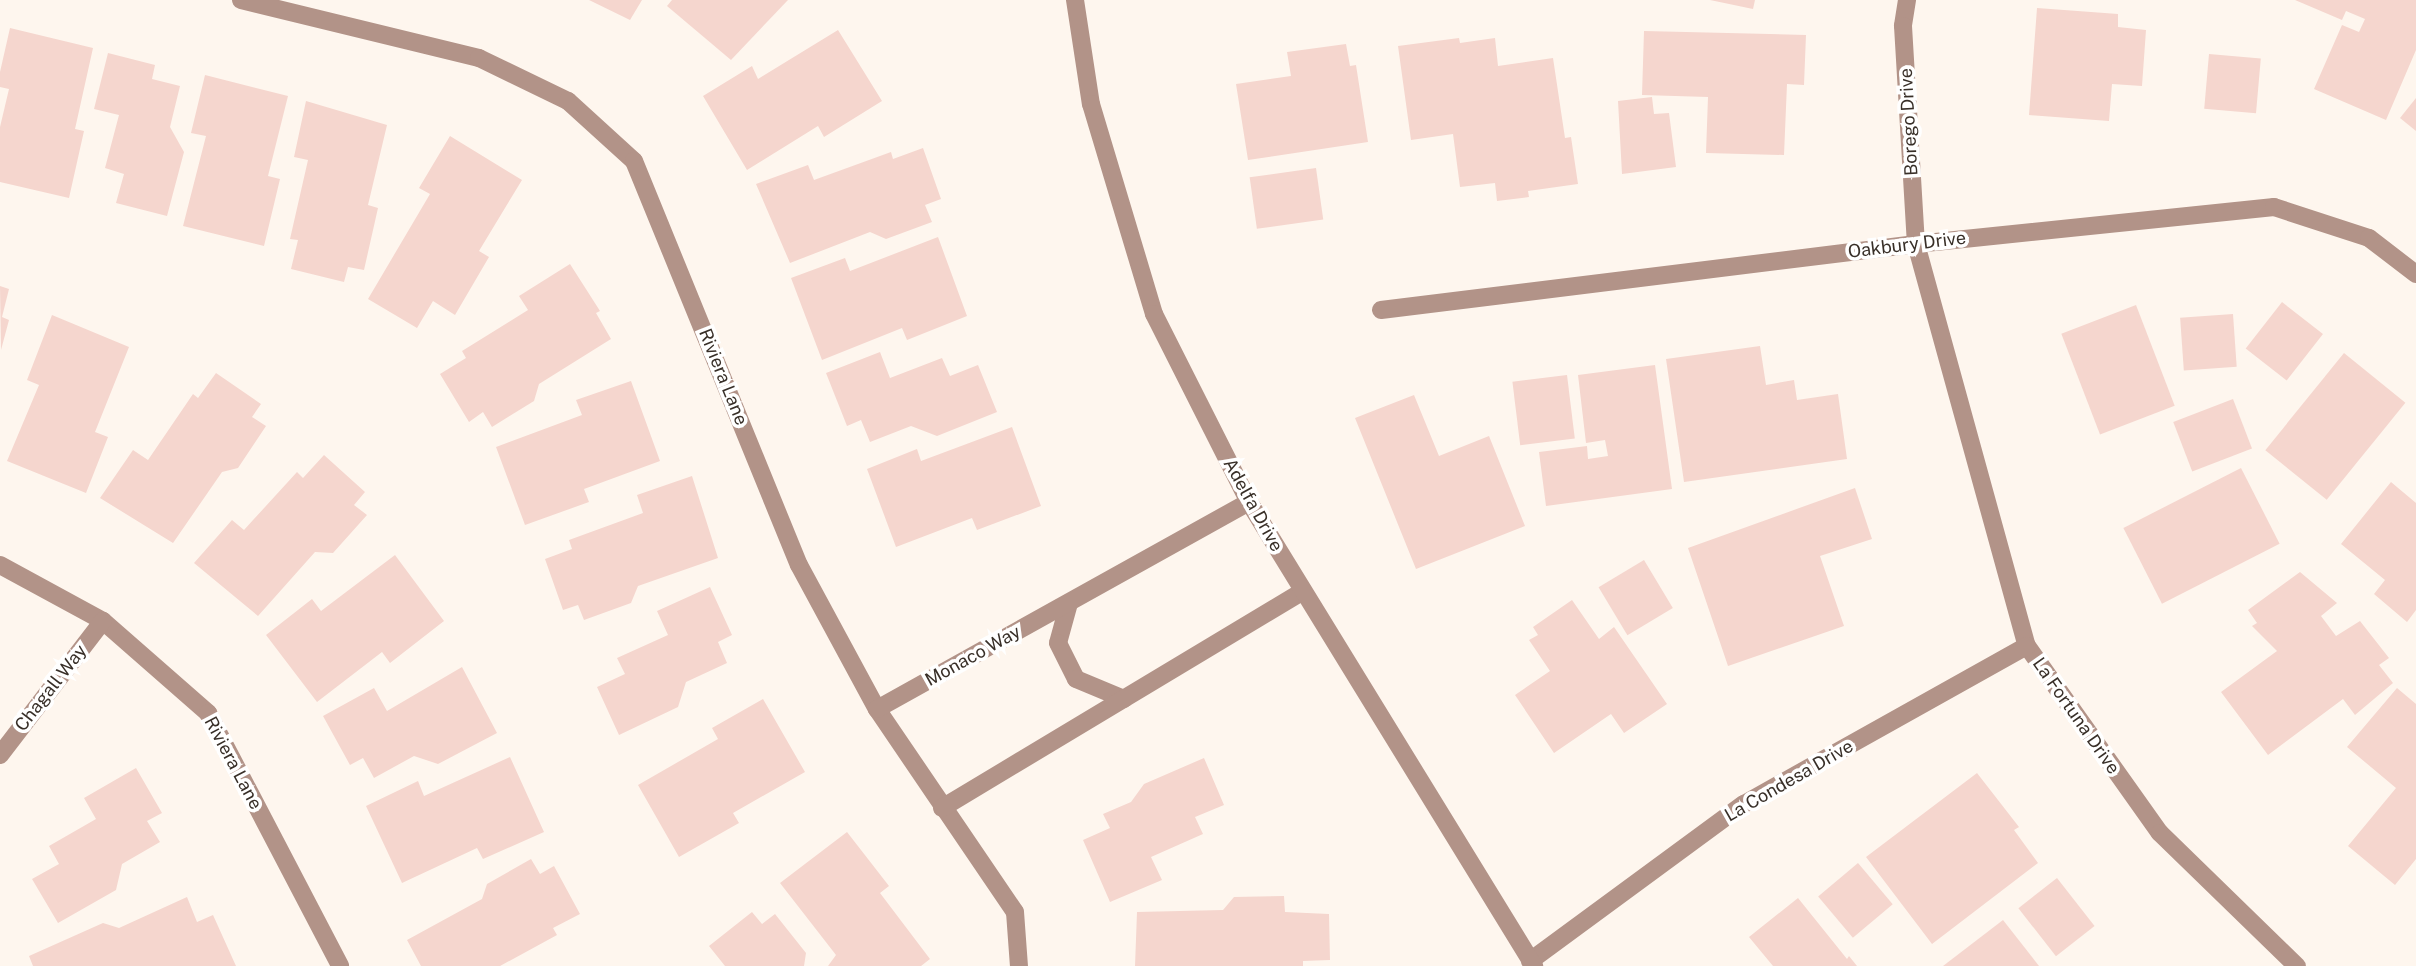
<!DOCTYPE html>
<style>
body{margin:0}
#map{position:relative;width:2416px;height:966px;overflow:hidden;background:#fef6ee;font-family:"Public Sans",sans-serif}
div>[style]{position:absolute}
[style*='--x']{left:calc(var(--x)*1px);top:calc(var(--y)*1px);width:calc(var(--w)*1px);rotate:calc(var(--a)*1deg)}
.building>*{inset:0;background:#f5d6ce;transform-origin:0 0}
.minor>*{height:18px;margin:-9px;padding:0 9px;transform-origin:9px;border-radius:9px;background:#b29388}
.tertiary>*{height:18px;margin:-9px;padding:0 9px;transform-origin:9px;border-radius:9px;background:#b29388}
span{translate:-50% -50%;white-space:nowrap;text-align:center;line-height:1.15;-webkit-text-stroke:7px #fff;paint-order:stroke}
.street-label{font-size:18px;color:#382f28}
</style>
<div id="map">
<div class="building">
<i style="clip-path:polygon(589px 0,642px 0,630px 20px)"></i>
<i style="clip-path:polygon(672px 0,788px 0,731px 60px,667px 6px)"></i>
<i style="clip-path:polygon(1710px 0,1755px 0,1753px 9px)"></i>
<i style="clip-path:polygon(2295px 0,2416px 0,2416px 50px,2386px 120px,2314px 89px,2342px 25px,2359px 32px,2365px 19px,2346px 11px,2342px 20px)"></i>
<i style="clip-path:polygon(2037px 8px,2118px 14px,2118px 27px,2146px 30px,2142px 86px,2112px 84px,2109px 121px,2029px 115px)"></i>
<i style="clip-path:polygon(10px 28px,93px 48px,75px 129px,84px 131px,69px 198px,0 182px,0 127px,9px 89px,0 87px,0 72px)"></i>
<i style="clip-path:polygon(838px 30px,882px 101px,824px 137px,818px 126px,747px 170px,703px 96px,752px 66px,758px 79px)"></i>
<i style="clip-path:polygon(1644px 31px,1806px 35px,1804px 85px,1787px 84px,1784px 155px,1706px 153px,1708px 97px,1642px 95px)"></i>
<i style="clip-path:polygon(1459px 38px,1460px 43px,1495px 38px,1498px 66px,1553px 58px,1565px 138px,1571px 137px,1578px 184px,1528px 191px,1529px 197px,1497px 201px,1495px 183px,1460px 187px,1453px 134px,1411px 140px,1398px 46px)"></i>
<i style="clip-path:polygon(1346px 44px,1350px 66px,1356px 65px,1368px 142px,1248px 160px,1236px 84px,1291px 76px,1287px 52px)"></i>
<i style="clip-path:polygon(108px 53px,155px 65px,152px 79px,180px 86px,170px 127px,184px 152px,167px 216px,116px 203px,124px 174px,105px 168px,119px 115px,94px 109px)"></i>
<i style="left:2209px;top:54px;width:52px;height:55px;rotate:5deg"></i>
<i style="clip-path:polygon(205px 75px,288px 96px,268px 176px,280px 179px,264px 246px,183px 226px,206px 136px,191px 133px)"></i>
<i style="clip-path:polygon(1652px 97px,1654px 114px,1669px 113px,1676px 167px,1622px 174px,1618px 101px)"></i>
<i style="clip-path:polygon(2416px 98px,2416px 131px,2400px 118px)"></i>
<i style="clip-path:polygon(306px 101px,387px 125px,368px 205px,378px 208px,364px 270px,348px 267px,344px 282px,291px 269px,298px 240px,290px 239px,308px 160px,294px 157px)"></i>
<i style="clip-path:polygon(450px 136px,522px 180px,479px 251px,489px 257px,455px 315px,433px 301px,417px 328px,368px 299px,430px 194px,419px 188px)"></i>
<i style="clip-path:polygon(923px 148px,941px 199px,925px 205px,932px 222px,886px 239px,870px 232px,790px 263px,756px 184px,808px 165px,814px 180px,891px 152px,893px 159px)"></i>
<i style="left:1316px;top:168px;width:52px;height:67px;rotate:82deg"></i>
<i style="clip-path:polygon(938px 237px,967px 316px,907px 340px,902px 328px,822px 360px,791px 278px,845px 258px,850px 271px)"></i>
<i style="clip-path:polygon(570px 264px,600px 311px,596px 313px,611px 339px,539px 384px,534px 401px,492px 427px,483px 412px,469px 422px,440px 374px,466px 358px,462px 351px,528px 310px,519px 296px)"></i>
<i style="clip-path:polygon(0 286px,9px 289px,2px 317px,9px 320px,1px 350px)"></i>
<i style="left:2282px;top:302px;width:52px;height:59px;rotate:38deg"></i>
<i style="left:2136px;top:305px;width:108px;height:80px;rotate:69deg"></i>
<i style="left:2233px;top:314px;width:53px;height:53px;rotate:86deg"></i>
<i style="clip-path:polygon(52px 315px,129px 347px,95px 432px,108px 437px,86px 493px,7px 461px,39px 385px,27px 380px)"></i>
<i style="clip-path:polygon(1760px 346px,1766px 385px,1794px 380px,1797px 400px,1838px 394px,1847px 459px,1684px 482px,1666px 359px)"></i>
<i style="clip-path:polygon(880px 352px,890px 378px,942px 358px,950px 376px,978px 365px,997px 412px,937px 436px,911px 426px,870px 442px,861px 420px,847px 426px,826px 373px)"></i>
<i style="left:2344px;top:353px;width:79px;height:125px;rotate:39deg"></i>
<i style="clip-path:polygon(1655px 365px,1672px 489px,1546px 506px,1539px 452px,1587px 446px,1588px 459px,1608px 456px,1605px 440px,1586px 443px,1578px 375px)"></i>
<i style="clip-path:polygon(216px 373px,261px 404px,252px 417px,266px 426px,238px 468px,222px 472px,173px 543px,100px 498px,133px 450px,148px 460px,193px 394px,198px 398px)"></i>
<i style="left:1567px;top:375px;width:64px;height:55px;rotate:83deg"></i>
<i style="clip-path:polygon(631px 381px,660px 461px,584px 489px,589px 502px,525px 525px,496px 447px,582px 415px,576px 400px)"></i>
<i style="clip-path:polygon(1414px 395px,1439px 456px,1489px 436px,1525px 526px,1416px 569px,1355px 418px)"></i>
<i style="left:2233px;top:399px;width:53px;height:64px;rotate:69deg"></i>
<i style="clip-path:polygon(1012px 427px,1041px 506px,977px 530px,972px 518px,896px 547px,867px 469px,917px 449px,921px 461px)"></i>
<i style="clip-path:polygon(324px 455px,365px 492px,354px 505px,367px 515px,333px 553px,315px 552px,258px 616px,194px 563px,232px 520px,244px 530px,297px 472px,303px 478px)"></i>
<i style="left:2241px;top:468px;width:85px;height:132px;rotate:63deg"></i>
<i style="clip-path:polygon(692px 476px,718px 558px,638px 586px,631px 603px,584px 620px,578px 605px,563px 610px,545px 559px,572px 549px,569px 540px,643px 513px,637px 495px)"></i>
<i style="clip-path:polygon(2391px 482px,2416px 503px,2416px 610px,2407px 622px,2374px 594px,2385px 580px,2341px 544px)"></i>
<i style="clip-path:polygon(1855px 488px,1872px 539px,1820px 556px,1844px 626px,1728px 666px,1688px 548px)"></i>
<i style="clip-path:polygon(395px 555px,444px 621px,390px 663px,382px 652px,317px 702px,266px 635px,312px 599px,321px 611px)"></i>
<i style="left:1644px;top:560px;width:56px;height:53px;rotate:59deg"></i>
<i style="clip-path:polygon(2300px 572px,2337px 603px,2321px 616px,2336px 636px,2360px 621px,2389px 658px,2379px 665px,2393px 683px,2355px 715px,2343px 699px,2268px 755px,2221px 692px,2277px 651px,2252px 626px,2257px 623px,2248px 610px)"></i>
<i style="clip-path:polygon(710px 587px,732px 635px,718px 642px,727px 663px,686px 682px,678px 707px,619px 735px,597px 687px,625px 674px,617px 658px,668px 635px,657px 611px)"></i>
<i style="clip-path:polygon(1572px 600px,1599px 639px,1614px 627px,1667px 704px,1624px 733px,1611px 714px,1554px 753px,1515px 695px,1550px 671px,1529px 640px,1538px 635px,1533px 627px)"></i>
<i style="clip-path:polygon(462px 667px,497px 733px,438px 764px,414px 756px,374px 778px,363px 758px,350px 765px,323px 716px,374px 688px,387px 711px)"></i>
<i style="clip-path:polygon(2397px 688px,2416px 704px,2416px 859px,2395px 885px,2348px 846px,2396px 788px,2347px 747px)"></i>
<i style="clip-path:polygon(763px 699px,805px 772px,733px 813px,739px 823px,679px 857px,638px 785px,718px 739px,712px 728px)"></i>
<i style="clip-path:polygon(510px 757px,544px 832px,483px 859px,477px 848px,402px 883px,366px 806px,418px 781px,424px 796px)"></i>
<i style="clip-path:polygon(1204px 758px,1224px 805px,1195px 817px,1203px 834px,1151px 857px,1162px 880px,1110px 902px,1083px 840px,1110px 828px,1103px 814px,1131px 802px,1144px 784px)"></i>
<i style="clip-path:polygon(136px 768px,162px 813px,147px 821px,160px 842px,122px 864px,116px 890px,58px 923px,32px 879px,59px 864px,49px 846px,96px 819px,84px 798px)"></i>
<i style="clip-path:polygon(1977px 773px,2019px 827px,2014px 830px,2038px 863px,1932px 944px,1866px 857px)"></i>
<i style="clip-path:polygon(847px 832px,889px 886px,880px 893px,930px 959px,921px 966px,828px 966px,836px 955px,780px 883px)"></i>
<i style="clip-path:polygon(531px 859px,540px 874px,554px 866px,580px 914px,553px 928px,557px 935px,500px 966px,421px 966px,407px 940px,482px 899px,487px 884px)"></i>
<i style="left:1858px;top:863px;width:54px;height:52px;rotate:50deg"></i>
<i style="left:2057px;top:878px;width:61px;height:49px;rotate:52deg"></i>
<i style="clip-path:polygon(1284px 896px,1285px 912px,1329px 914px,1330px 960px,1303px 961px,1303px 966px,1135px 966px,1137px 912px,1223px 910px,1234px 897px)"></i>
<i style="clip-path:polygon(187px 897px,197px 922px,213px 915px,236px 966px,33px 966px,29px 956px,103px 923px,119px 928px)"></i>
<i style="clip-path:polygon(1798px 898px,1847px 959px,1849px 956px,1857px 966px,1773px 966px,1749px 937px)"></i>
<i style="clip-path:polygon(752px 912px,762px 924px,775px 914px,806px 953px,804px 966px,725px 966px,709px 946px)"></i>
<i style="clip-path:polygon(2003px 920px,2039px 966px,1943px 966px)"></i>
</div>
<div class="minor">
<i style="--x:241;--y:0;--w:245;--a:13.7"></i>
<i style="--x:479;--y:58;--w:99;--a:25.8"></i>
<i style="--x:568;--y:101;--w:89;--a:42.3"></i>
<i style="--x:634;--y:161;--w:436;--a:67.8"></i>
<i style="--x:799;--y:565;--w:164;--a:61.6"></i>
<i style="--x:877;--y:709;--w:245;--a:55.8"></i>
<i style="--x:1015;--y:912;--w:54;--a:85.8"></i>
<i style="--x:1907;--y:0;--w:26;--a:99"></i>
<i style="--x:1903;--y:26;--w:218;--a:86.6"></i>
<i style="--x:1916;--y:244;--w:417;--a:74.6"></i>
<i style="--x:2027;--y:646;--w:229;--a:54.6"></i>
<i style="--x:2160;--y:833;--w:191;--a:44.2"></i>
<i style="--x:1381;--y:310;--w:539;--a:-7.03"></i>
<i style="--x:1916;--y:244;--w:360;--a:-5.9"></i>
<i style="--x:2274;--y:207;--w:100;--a:18.1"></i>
<i style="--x:2369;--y:238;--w:59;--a:37.5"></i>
<i style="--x:0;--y:565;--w:117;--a:28.5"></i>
<i style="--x:103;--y:621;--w:140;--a:41.2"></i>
<i style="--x:208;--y:713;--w:285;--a:62.4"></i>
<i style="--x:1069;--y:603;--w:41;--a:105.4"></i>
<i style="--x:1058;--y:643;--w:40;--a:63.4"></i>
<i style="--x:1076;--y:679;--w:52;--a:22.6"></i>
<i style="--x:877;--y:709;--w:426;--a:-29.1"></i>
<i style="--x:0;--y:755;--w:169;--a:-52.5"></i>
<i style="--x:942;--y:808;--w:421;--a:-31"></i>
<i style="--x:1530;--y:961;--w:265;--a:-36.3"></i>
<i style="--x:1744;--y:804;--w:324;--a:-29.2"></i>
</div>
<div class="tertiary">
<i style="--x:1075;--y:0;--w:105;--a:81.3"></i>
<i style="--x:1091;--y:104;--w:219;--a:73.3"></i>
<i style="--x:1154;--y:314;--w:211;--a:63.2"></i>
<i style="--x:1249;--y:502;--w:545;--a:58.44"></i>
</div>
<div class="street-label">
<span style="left:1909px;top:122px;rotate:-93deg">Borego Drive</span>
<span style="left:1907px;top:245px;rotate:-7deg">Oakbury Drive</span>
<span style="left:723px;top:377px;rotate:68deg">Riviera Lane</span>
<span style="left:1253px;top:505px;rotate:61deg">Adelfa Drive</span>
<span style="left:973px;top:656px;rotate:-29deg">Monaco Way</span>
<span style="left:51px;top:688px;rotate:-52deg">Chagall Way</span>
<span style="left:2076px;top:716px;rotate:55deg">La Fortuna Drive</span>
<span style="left:233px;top:763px;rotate:62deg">Riviera Lane</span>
<span style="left:1789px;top:781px;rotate:-30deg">La Condesa Drive</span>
</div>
</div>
